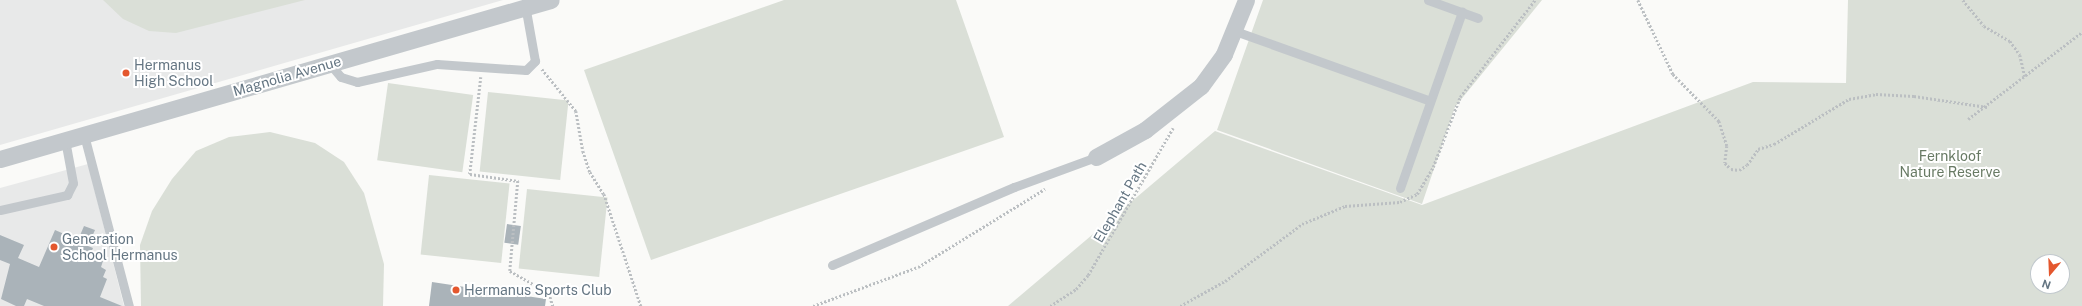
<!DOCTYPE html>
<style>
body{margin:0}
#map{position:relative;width:2082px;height:306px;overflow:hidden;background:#fafaf8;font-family:"Public Sans",sans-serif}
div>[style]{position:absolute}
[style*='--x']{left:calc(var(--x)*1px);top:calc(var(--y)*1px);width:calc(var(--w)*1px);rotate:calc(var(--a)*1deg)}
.built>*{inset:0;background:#e8e9e9}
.green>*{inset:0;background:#dadfd7;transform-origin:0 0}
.building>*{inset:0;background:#aab3b9;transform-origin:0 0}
.path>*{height:2.5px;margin-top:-1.25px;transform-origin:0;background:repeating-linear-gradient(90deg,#bbbfc2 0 2px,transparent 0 4px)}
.service>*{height:9px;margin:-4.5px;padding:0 4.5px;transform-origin:4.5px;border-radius:4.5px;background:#c3c8cc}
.minor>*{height:17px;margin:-8.5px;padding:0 8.5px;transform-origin:8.5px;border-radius:8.5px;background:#c3c8cc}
.dots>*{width:11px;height:11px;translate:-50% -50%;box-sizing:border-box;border:2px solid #fff;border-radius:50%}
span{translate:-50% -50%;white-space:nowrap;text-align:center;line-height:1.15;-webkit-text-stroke:4px #fff;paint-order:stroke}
.poi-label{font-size:14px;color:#657683}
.left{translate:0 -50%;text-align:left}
.street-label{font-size:14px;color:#657683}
.park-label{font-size:14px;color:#687a64}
.north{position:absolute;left:2030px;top:254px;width:40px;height:40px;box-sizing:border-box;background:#fff;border:1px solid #c1c8cd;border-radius:50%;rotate:199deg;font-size:11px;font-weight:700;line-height:16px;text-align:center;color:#657683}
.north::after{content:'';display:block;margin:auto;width:14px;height:18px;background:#e4572e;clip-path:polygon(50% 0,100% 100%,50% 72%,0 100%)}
</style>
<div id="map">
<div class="built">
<i style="clip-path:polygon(0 0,503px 0,0 145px)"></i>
<i style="clip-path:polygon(88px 164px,124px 306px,0 306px,0 188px)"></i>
</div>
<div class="green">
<i style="clip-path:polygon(103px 0,305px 0,176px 33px,149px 31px,123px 19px)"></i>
<i style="clip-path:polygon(784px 0,956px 0,1004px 137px,651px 260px,584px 70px)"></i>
<i style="clip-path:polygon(1263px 0,1542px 0,1455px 107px,1422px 204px,1217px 130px)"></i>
<i style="clip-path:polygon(evenodd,1848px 0,2082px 0,2082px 306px,1008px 306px,1215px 131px,1422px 205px,1753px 82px,1846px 83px,1848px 0,2038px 262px,2062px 262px,2062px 286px,2038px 286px,2038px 262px)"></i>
<i style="left:388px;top:83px;width:86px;height:78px;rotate:8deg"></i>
<i style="left:488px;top:92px;width:81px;height:80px;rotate:6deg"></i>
<i style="clip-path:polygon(270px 132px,315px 143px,344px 162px,364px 193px,384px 264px,383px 306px,141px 306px,140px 245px,152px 211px,172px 179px,196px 151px,229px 137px)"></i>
<i style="left:429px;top:175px;width:81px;height:80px;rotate:6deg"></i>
<i style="left:527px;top:189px;width:81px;height:80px;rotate:6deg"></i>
</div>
<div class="building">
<i style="left:507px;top:224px;width:14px;height:19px;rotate:8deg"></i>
<i style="clip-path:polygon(84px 226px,95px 230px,88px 246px,93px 248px,90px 255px,103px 261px,101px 267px,106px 270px,103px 277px,107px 279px,100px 297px,122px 306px,44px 306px,27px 299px,24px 306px,16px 306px,1px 299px,10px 264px,0 260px,0 235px,24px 245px,18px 258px,39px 267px,55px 230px,78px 240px)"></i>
<i style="clip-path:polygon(432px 282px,546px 299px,545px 306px,429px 306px)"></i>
</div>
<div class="path">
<i style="--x:1638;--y:0;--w:82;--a:64.7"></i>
<i style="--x:1673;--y:74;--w:66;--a:45.6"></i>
<i style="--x:1719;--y:121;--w:26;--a:72"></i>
<i style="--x:1727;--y:146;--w:17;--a:97"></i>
<i style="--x:1725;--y:163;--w:8;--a:45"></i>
<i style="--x:1731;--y:169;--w:8;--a:7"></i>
<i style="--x:1739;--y:170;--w:9;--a:-32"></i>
<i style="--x:1747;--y:165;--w:19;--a:-55"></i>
<i style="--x:1758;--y:149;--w:17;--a:-17"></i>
<i style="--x:1774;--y:144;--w:87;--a:-31"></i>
<i style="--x:1849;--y:99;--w:27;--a:-10"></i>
<i style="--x:1876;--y:94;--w:38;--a:3"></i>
<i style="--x:1914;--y:96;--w:74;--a:8.6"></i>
<i style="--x:1963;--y:0;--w:33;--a:51"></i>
<i style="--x:1984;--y:26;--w:30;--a:30"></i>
<i style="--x:2010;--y:41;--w:17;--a:54"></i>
<i style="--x:2020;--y:55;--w:22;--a:77"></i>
<i style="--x:542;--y:69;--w:54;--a:51"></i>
<i style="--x:576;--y:111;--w:41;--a:80.1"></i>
<i style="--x:583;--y:151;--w:22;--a:72"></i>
<i style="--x:590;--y:172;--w:26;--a:58"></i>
<i style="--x:604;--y:194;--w:118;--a:71.7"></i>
<i style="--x:481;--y:77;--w:98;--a:96.5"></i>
<i style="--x:470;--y:174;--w:49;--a:8.3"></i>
<i style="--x:518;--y:181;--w:90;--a:95.1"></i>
<i style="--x:510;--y:271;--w:45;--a:29.4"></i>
<i style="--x:549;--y:293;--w:14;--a:73"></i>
<i style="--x:1968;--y:119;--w:143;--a:-37.3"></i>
<i style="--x:813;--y:306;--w:112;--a:-20.4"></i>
<i style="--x:918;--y:267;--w:149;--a:-31.6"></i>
<i style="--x:1050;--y:306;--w:31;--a:-33"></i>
<i style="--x:1076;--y:289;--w:18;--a:-49"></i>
<i style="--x:1088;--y:275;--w:170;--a:-60"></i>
<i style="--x:1180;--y:306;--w:51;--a:-29.1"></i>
<i style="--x:1225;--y:281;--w:96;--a:-36.5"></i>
<i style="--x:1302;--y:224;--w:47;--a:-22.7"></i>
<i style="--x:1345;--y:206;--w:55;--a:-4.2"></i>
<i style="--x:1400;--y:202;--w:19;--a:-25"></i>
<i style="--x:1417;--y:194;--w:31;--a:-59"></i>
<i style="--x:1433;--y:167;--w:75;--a:-68.9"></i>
<i style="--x:1460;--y:97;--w:123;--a:-52.3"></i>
</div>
<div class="service">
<i style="--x:1428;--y:0;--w:53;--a:19.8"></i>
<i style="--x:1235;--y:31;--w:207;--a:19.7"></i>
<i style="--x:330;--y:64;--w:17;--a:50"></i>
<i style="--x:341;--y:77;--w:17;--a:17"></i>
<i style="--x:357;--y:82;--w:82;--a:-12.7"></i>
<i style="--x:437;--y:64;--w:89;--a:3.9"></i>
<i style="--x:526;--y:70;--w:13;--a:-45"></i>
<i style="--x:535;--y:61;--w:57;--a:-100.1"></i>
<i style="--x:84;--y:135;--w:177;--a:75.3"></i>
<i style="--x:1400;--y:188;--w:187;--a:-70.6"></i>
<i style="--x:0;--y:210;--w:69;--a:-12.6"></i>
<i style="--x:67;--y:195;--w:13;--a:-63"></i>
<i style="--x:73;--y:183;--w:44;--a:-100.5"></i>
<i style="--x:832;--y:265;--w:198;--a:-23.2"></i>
<i style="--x:1014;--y:187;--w:87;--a:-20.1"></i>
</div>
<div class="minor">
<i style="--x:1096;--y:157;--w:56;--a:-28.9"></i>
<i style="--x:1145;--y:130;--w:71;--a:-38.2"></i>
<i style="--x:1201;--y:86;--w:39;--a:-54"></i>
<i style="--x:1224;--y:54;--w:58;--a:-67.8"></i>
<i style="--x:0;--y:159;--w:573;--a:-16.1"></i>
</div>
<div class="dots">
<i style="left:126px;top:73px;background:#e4572e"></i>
<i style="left:54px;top:247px;background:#e4572e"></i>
<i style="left:456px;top:290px;background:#e4572e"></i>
</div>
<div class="poi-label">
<span class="left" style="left:134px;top:73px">Hermanus<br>High School</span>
<span class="left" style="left:62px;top:247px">Generation<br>School Hermanus</span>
<span class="left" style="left:464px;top:290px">Hermanus Sports Club</span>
</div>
<div class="street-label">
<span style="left:287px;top:76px;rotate:-16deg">Magnolia Avenue</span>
<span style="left:1120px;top:202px;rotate:-60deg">Elephant Path</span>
</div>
<div class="park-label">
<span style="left:1950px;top:164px">Fernkloof<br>Nature Reserve</span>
</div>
<div class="north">N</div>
</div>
